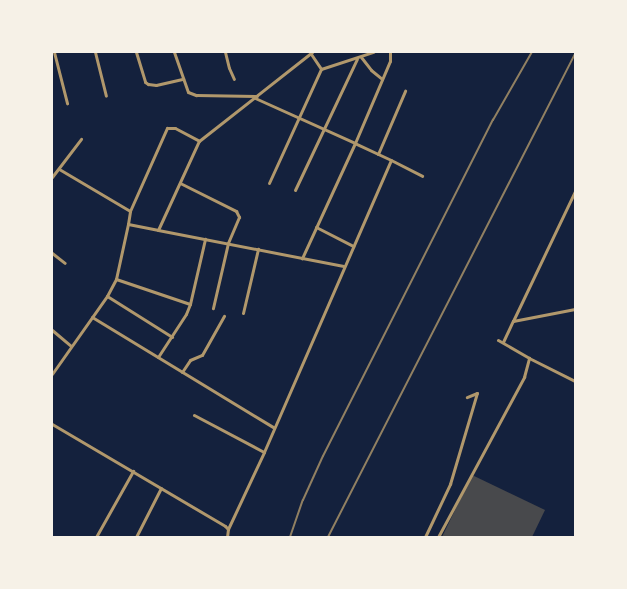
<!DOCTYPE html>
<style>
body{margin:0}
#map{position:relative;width:627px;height:589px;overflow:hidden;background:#14213d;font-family:Literata,serif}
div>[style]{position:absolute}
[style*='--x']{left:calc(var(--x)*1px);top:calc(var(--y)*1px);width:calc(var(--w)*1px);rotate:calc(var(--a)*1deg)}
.building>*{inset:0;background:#48494c}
.minor>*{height:3px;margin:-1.5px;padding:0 1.5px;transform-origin:1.5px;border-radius:1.5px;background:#b1986c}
.rail>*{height:2px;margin:-1px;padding:0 1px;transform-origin:1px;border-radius:1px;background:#918062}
span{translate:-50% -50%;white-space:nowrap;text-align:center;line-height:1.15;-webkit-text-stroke:4px #f6f1e7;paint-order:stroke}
.frame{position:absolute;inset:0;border:53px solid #f6f1e7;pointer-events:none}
</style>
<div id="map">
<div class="building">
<i style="clip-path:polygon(472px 475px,545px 510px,532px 537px,442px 537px)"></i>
</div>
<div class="minor">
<i style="--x:54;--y:52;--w:53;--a:75.7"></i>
<i style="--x:95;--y:52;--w:45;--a:76"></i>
<i style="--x:136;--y:52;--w:31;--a:73"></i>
<i style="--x:145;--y:82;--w:4;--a:34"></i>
<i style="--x:148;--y:84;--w:8;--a:7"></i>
<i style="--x:156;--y:85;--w:28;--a:-13"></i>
<i style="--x:174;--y:52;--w:42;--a:70.7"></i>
<i style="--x:188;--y:92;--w:9;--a:21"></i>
<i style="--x:196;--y:95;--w:61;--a:0.9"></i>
<i style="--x:225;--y:52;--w:16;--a:76"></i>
<i style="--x:229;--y:68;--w:12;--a:66"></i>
<i style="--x:311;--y:54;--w:18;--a:56"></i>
<i style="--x:321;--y:69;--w:55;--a:-18.1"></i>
<i style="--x:361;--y:57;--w:16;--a:52"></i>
<i style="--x:371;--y:70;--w:14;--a:39"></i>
<i style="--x:255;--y:98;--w:110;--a:24.2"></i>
<i style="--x:355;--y:143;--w:127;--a:114.7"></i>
<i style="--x:378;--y:154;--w:69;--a:-66.8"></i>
<i style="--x:391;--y:160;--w:35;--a:27"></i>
<i style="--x:59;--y:169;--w:82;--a:30.6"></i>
<i style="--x:52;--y:177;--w:48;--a:-52.7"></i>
<i style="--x:180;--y:183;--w:63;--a:26.6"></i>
<i style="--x:236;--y:211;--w:7;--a:63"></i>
<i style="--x:239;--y:217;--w:28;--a:113"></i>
<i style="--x:228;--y:243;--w:67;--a:103"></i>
<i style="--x:269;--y:183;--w:125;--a:-65.5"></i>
<i style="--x:295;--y:190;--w:145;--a:-64.7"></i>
<i style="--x:128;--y:224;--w:13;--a:-81"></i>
<i style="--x:130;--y:211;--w:91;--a:-66"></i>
<i style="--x:167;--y:128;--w:8;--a:0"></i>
<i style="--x:175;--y:128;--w:27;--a:28"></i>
<i style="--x:316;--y:227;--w:42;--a:27.2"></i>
<i style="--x:158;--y:230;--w:189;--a:11"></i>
<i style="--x:52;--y:253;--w:16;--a:38"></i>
<i style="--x:116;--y:279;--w:78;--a:18.7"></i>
<i style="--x:107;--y:296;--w:77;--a:32.2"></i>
<i style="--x:243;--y:313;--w:66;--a:-76.8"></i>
<i style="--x:92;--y:317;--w:212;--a:31.3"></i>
<i style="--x:513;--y:321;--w:144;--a:-64.5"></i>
<i style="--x:52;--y:330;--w:25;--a:40"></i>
<i style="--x:498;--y:340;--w:36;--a:30"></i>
<i style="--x:529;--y:358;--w:51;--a:26.6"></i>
<i style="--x:503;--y:342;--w:23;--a:-65"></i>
<i style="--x:513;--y:321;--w:63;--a:-11"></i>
<i style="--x:158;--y:357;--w:51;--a:-56.9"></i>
<i style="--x:186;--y:314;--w:11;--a:-68"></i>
<i style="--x:190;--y:304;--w:67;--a:-77"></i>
<i style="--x:182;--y:372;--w:14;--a:-56"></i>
<i style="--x:190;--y:360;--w:13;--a:-23"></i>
<i style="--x:202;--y:355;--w:45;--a:-60.6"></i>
<i style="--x:52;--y:374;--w:95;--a:-54.8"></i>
<i style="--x:107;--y:296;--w:19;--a:-62"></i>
<i style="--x:116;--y:279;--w:56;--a:-77.7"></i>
<i style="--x:128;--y:224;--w:31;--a:11"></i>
<i style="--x:158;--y:230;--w:98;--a:-65.3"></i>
<i style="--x:199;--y:141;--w:144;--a:-38.2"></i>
<i style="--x:194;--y:415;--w:79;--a:27.9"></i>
<i style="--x:52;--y:424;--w:201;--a:30.5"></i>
<i style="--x:225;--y:526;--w:4;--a:45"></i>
<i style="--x:228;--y:529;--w:8;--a:97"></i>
<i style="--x:228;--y:529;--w:85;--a:-64.9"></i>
<i style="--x:264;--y:452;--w:318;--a:-66.5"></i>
<i style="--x:391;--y:160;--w:40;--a:-155"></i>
<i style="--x:355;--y:143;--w:89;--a:-66.9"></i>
<i style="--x:390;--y:61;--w:9;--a:-90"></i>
<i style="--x:96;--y:537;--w:76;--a:-60.7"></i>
<i style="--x:136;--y:537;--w:55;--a:-63"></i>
<i style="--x:425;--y:537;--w:59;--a:-64.7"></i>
<i style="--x:450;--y:484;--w:95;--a:-73.5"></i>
<i style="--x:477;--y:393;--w:11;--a:158"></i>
<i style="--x:438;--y:537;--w:182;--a:-61.7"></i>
<i style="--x:524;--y:377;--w:20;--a:-75"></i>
</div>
<div class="rail">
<i style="--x:290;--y:537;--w:39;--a:-71"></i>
<i style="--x:303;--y:500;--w:48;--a:-65.6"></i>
<i style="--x:323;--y:456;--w:377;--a:-63.2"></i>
<i style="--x:493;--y:120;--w:78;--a:-60.2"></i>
<i style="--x:328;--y:537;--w:542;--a:-62.92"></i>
</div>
<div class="frame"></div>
</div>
